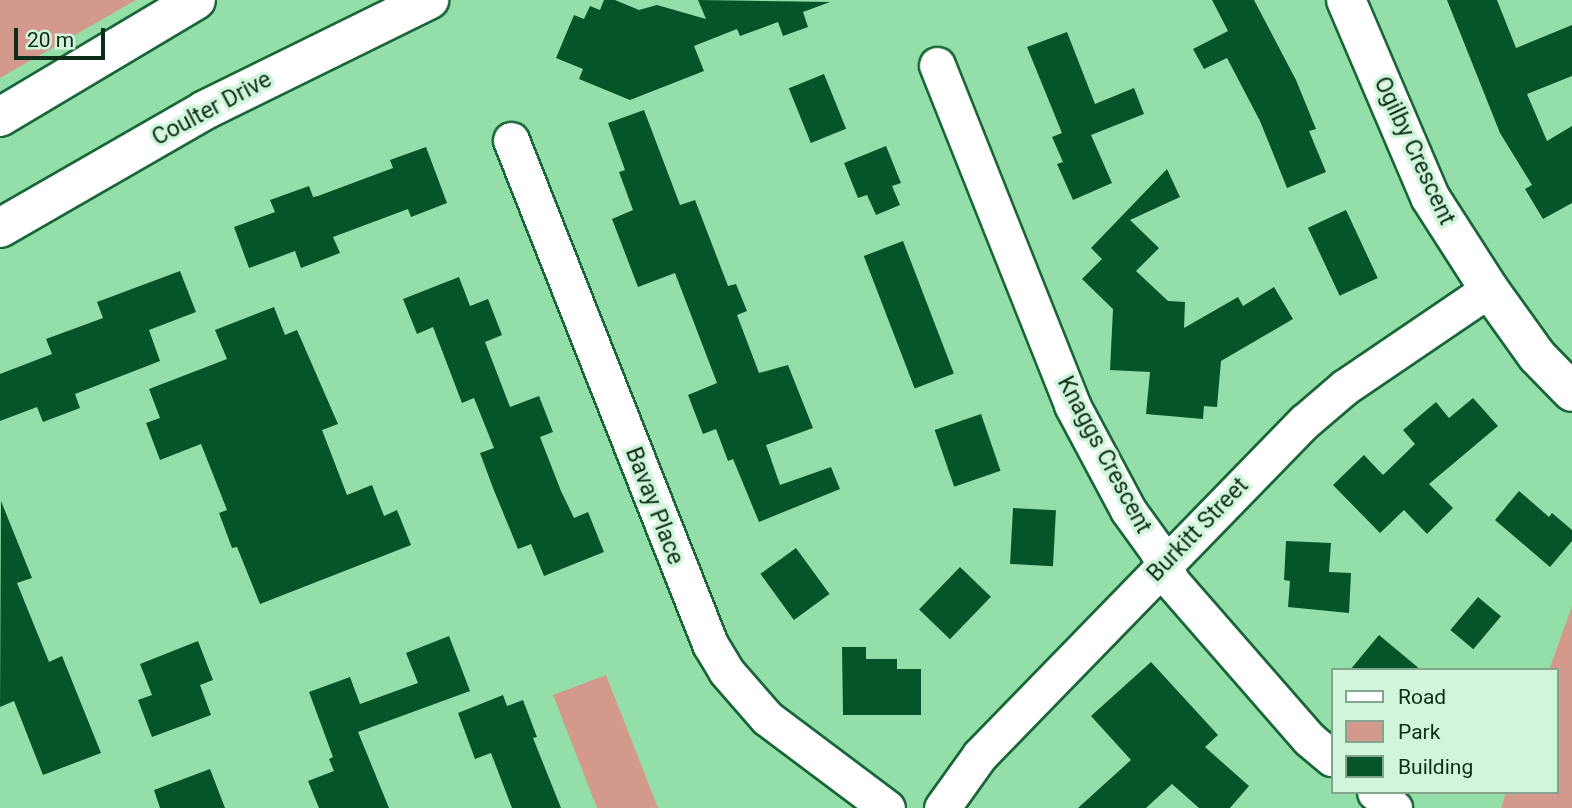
<!DOCTYPE html>
<style>
body{margin:0}
#map{position:relative;width:1572px;height:808px;overflow:hidden;background:#94dea9;font-family:Roboto,sans-serif}
div>[style]{position:absolute}
[style*='--x']{left:calc(var(--x)*1px);top:calc(var(--y)*1px);width:calc(var(--w)*1px);rotate:calc(var(--a)*1deg)}
.green>*{inset:0;background:#d4998d}
.building>*{inset:0;background:#06552a;transform-origin:0 0}
.roads{filter:drop-shadow(2px 0 #196638) drop-shadow(-2px 0 #196638) drop-shadow(0 2px #196638) drop-shadow(0 -2px #196638)}
.street>*{height:35px;margin:-17.5px;padding:0 17.5px;transform-origin:17.5px;border-radius:17.5px;background:#fff}
.secondary>*{height:38px;margin:-19px;padding:0 19px;transform-origin:19px;border-radius:19px;background:#fff}
.primary>*{height:38px;margin:-19px;padding:0 19px;transform-origin:19px;border-radius:19px;background:#fff}
span{translate:-50% -50%;white-space:nowrap;text-align:center;line-height:1.15;-webkit-text-stroke:7px #d1f5da;paint-order:stroke}
.street-label{font-size:23px;color:#0e2d19}
.legend{position:absolute;left:1331px;top:668px;width:228px;height:126px;box-sizing:border-box;background:#d1f5da;border:2px solid #83a58d;margin:0;padding:9px 12px;list-style:none;font-size:21px;color:#0e2d19}
.legend li{display:flex;align-items:center;gap:14px;height:35px}
.legend b{width:35px;border:2px solid #83a58d}
.scale{position:absolute;left:14px;top:28px;width:91px;height:32px;box-sizing:border-box;border:4px solid #0e2d19;border-top:0;padding-left:9px;font-size:21px;line-height:24px;white-space:nowrap;color:#0e2d19;-webkit-text-stroke:5px #d1f5da;paint-order:stroke}
</style>
<div id="map">
<div class="green">
<i style="clip-path:polygon(0 0,136px 0,0 78px)"></i>
<i style="clip-path:polygon(1572px 606px,1572px 808px,1501px 808px,1506px 792px,1556px 792px,1556px 670px,1549px 670px)"></i>
<i style="clip-path:polygon(606px 675px,658px 808px,659px 808px,597px 808px,553px 695px)"></i>
</div>
<div class="building">
<i style="clip-path:polygon(604px 0,615px 0,639px 10px,657px 5px,706px 19px,698px 0,830px 2px,803px 12px,808px 27px,783px 36px,778px 22px,740px 36px,737px 29px,694px 46px,704px 71px,630px 100px,579px 79px,583px 69px,556px 58px,574px 15px,584px 19px,590px 6px,600px 10px)"></i>
<i style="clip-path:polygon(1212px 0,1254px 0,1296px 80px,1316px 129px,1309px 131px,1326px 172px,1287px 188px,1260px 121px,1227px 58px,1204px 69px,1193px 49px,1228px 31px)"></i>
<i style="clip-path:polygon(1447px 0,1497px 0,1516px 48px,1572px 25px,1572px 76px,1527px 94px,1547px 141px,1572px 126px,1572px 203px,1543px 219px,1525px 189px,1532px 185px,1500px 133px)"></i>
<i style="clip-path:polygon(1067px 32px,1095px 104px,1134px 88px,1144px 114px,1091px 135px,1112px 183px,1073px 200px,1057px 164px,1063px 162px,1052px 137px,1062px 133px,1027px 47px)"></i>
<i style="left:824px;top:74px;width:59px;height:38px;rotate:68deg"></i>
<i style="clip-path:polygon(644px 110px,680px 205px,695px 200px,728px 286px,736px 284px,747px 311px,737px 315px,759px 373px,788px 365px,813px 428px,766px 445px,780px 485px,831px 467px,840px 489px,759px 522px,733px 459px,728px 461px,716px 429px,703px 434px,688px 395px,717px 383px,675px 273px,638px 287px,612px 219px,633px 210px,619px 172px,625px 170px,608px 123px)"></i>
<i style="clip-path:polygon(886px 146px,901px 183px,892px 186px,900px 205px,876px 215px,867px 195px,858px 198px,844px 163px)"></i>
<i style="clip-path:polygon(426px 147px,447px 203px,411px 217px,408px 209px,333px 237px,340px 253px,301px 268px,295px 251px,249px 268px,234px 227px,275px 212px,270px 200px,309px 186px,313px 197px,318px 196px,393px 168px,390px 160px)"></i>
<i style="clip-path:polygon(1167px 169px,1180px 197px,1130px 220px,1159px 248px,1136px 271px,1168px 301px,1185px 302px,1184px 328px,1238px 297px,1243px 306px,1274px 287px,1293px 319px,1221px 361px,1217px 407px,1204px 406px,1203px 419px,1146px 414px,1150px 372px,1110px 370px,1113px 309px,1082px 279px,1102px 259px,1091px 248px)"></i>
<i style="left:1346px;top:210px;width:75px;height:42px;rotate:65deg"></i>
<i style="left:903px;top:241px;width:142px;height:42px;rotate:69deg"></i>
<i style="clip-path:polygon(180px 271px,196px 312px,149px 330px,160px 361px,75px 394px,80px 408px,43px 422px,37px 407px,0 421px,0 374px,52px 354px,46px 339px,103px 318px,97px 302px)"></i>
<i style="clip-path:polygon(459px 277px,470px 306px,488px 299px,502px 335px,485px 342px,510px 407px,539px 396px,553px 432px,540px 437px,561px 491px,574px 518px,588px 512px,604px 552px,544px 576px,531px 544px,518px 549px,493px 488px,480px 453px,494px 448px,474px 398px,462px 403px,433px 327px,417px 334px,403px 299px)"></i>
<i style="clip-path:polygon(274px 307px,285px 335px,297px 330px,338px 424px,322px 430px,347px 495px,372px 485px,384px 516px,397px 510px,411px 545px,260px 604px,237px 547px,232px 548px,219px 513px,227px 510px,201px 444px,160px 460px,146px 423px,160px 418px,149px 389px,227px 359px,215px 330px)"></i>
<i style="clip-path:polygon(1473px 398px,1498px 426px,1429px 484px,1453px 508px,1427px 534px,1404px 510px,1380px 533px,1333px 485px,1364px 455px,1383px 475px,1415px 444px,1403px 430px,1436px 402px,1449px 418px)"></i>
<i style="left:981px;top:414px;width:60px;height:49px;rotate:71deg"></i>
<i style="clip-path:polygon(1519px 491px,1549px 517px,1552px 513px,1572px 530px,1572px 541px,1550px 567px,1495px 520px)"></i>
<i style="clip-path:polygon(1px 501px,32px 578px,17px 583px,49px 662px,62px 656px,101px 753px,43px 775px,14px 701px,0 707px)"></i>
<i style="left:1013px;top:508px;width:43px;height:56px;rotate:3deg"></i>
<i style="clip-path:polygon(1286px 541px,1331px 543px,1329px 572px,1351px 573px,1349px 613px,1288px 607px,1290px 581px,1284px 580px)"></i>
<i style="left:796px;top:548px;width:57px;height:44px;rotate:54deg"></i>
<i style="left:960px;top:567px;width:43px;height:59px;rotate:44deg"></i>
<i style="left:1478px;top:597px;width:30px;height:43px;rotate:40deg"></i>
<i style="clip-path:polygon(1379px 635px,1421px 670px,1350px 670px)"></i>
<i style="clip-path:polygon(449px 636px,470px 691px,358px 732px,389px 808px,319px 808px,308px 781px,334px 771px,329px 759px,333px 757px,309px 692px,350px 677px,360px 704px,418px 683px,406px 653px)"></i>
<i style="clip-path:polygon(198px 641px,213px 680px,200px 685px,211px 715px,152px 737px,138px 700px,152px 695px,140px 664px)"></i>
<i style="clip-path:polygon(842px 647px,866px 647px,866px 659px,897px 659px,897px 669px,921px 669px,921px 715px,843px 715px)"></i>
<i style="clip-path:polygon(1151px 662px,1218px 735px,1205px 747px,1249px 786px,1230px 808px,1199px 808px,1172px 784px,1146px 808px,1078px 808px,1131px 760px,1091px 716px)"></i>
<i style="clip-path:polygon(503px 695px,507px 706px,523px 700px,537px 737px,533px 738px,561px 808px,512px 808px,491px 753px,475px 759px,458px 713px)"></i>
<i style="clip-path:polygon(210px 769px,225px 808px,160px 808px,154px 790px)"></i>
</div>
<div class="roads">
<div class="street">
<i style="--x:937;--y:65;--w:366;--a:68.3"></i>
<i style="--x:1072;--y:405;--w:119;--a:61.9"></i>
<i style="--x:1128;--y:510;--w:49;--a:54.1"></i>
<i style="--x:1157;--y:550;--w:35;--a:65"></i>
<i style="--x:1172;--y:582;--w:208;--a:48.9"></i>
<i style="--x:1309;--y:739;--w:30;--a:40"></i>
<i style="--x:511;--y:140;--w:542;--a:68.45"></i>
<i style="--x:710;--y:644;--w:31;--a:59"></i>
<i style="--x:726;--y:671;--w:62;--a:48.9"></i>
<i style="--x:767;--y:718;--w:150;--a:36.9"></i>
<i style="--x:1375;--y:792;--w:25;--a:40"></i>
<i style="--x:942;--y:808;--w:65;--a:-54.4"></i>
<i style="--x:980;--y:755;--w:465;--a:-45.8"></i>
<i style="--x:1304;--y:422;--w:54;--a:-40.5"></i>
<i style="--x:1345;--y:387;--w:174;--a:-34.2"></i>
</div>
<div class="secondary">
<i style="--x:1346;--y:0;--w:214;--a:66.9"></i>
<i style="--x:1430;--y:197;--w:109;--a:57.3"></i>
<i style="--x:1489;--y:289;--w:82;--a:54.4"></i>
<i style="--x:1537;--y:356;--w:50;--a:45.8"></i>
</div>
<div class="primary">
<i style="--x:0;--y:117;--w:228;--a:-30.8"></i>
<i style="--x:0;--y:228;--w:237;--a:-29.9"></i>
<i style="--x:205;--y:110;--w:250;--a:-26.2"></i>
</div>
</div>
<div class="street-label">
<span style="left:212px;top:109px;rotate:-28deg">Coulter Drive</span>
<span style="left:1414px;top:151px;rotate:65deg">Ogilby Crescent</span>
<span style="left:1104px;top:455px;rotate:62deg">Knaggs Crescent</span>
<span style="left:654px;top:506px;rotate:69deg">Bavay Place</span>
<span style="left:1198px;top:530px;rotate:-46deg">Burkitt Street</span>
</div>
<ul class="legend">
<li><b style="height:9px;background:#fff"></b>Road</li>
<li><b style="height:19px;background:#d4998d"></b>Park</li>
<li><b style="height:19px;background:#06552a"></b>Building</li>
</ul>
<div class="scale">20 m</div>
</div>
